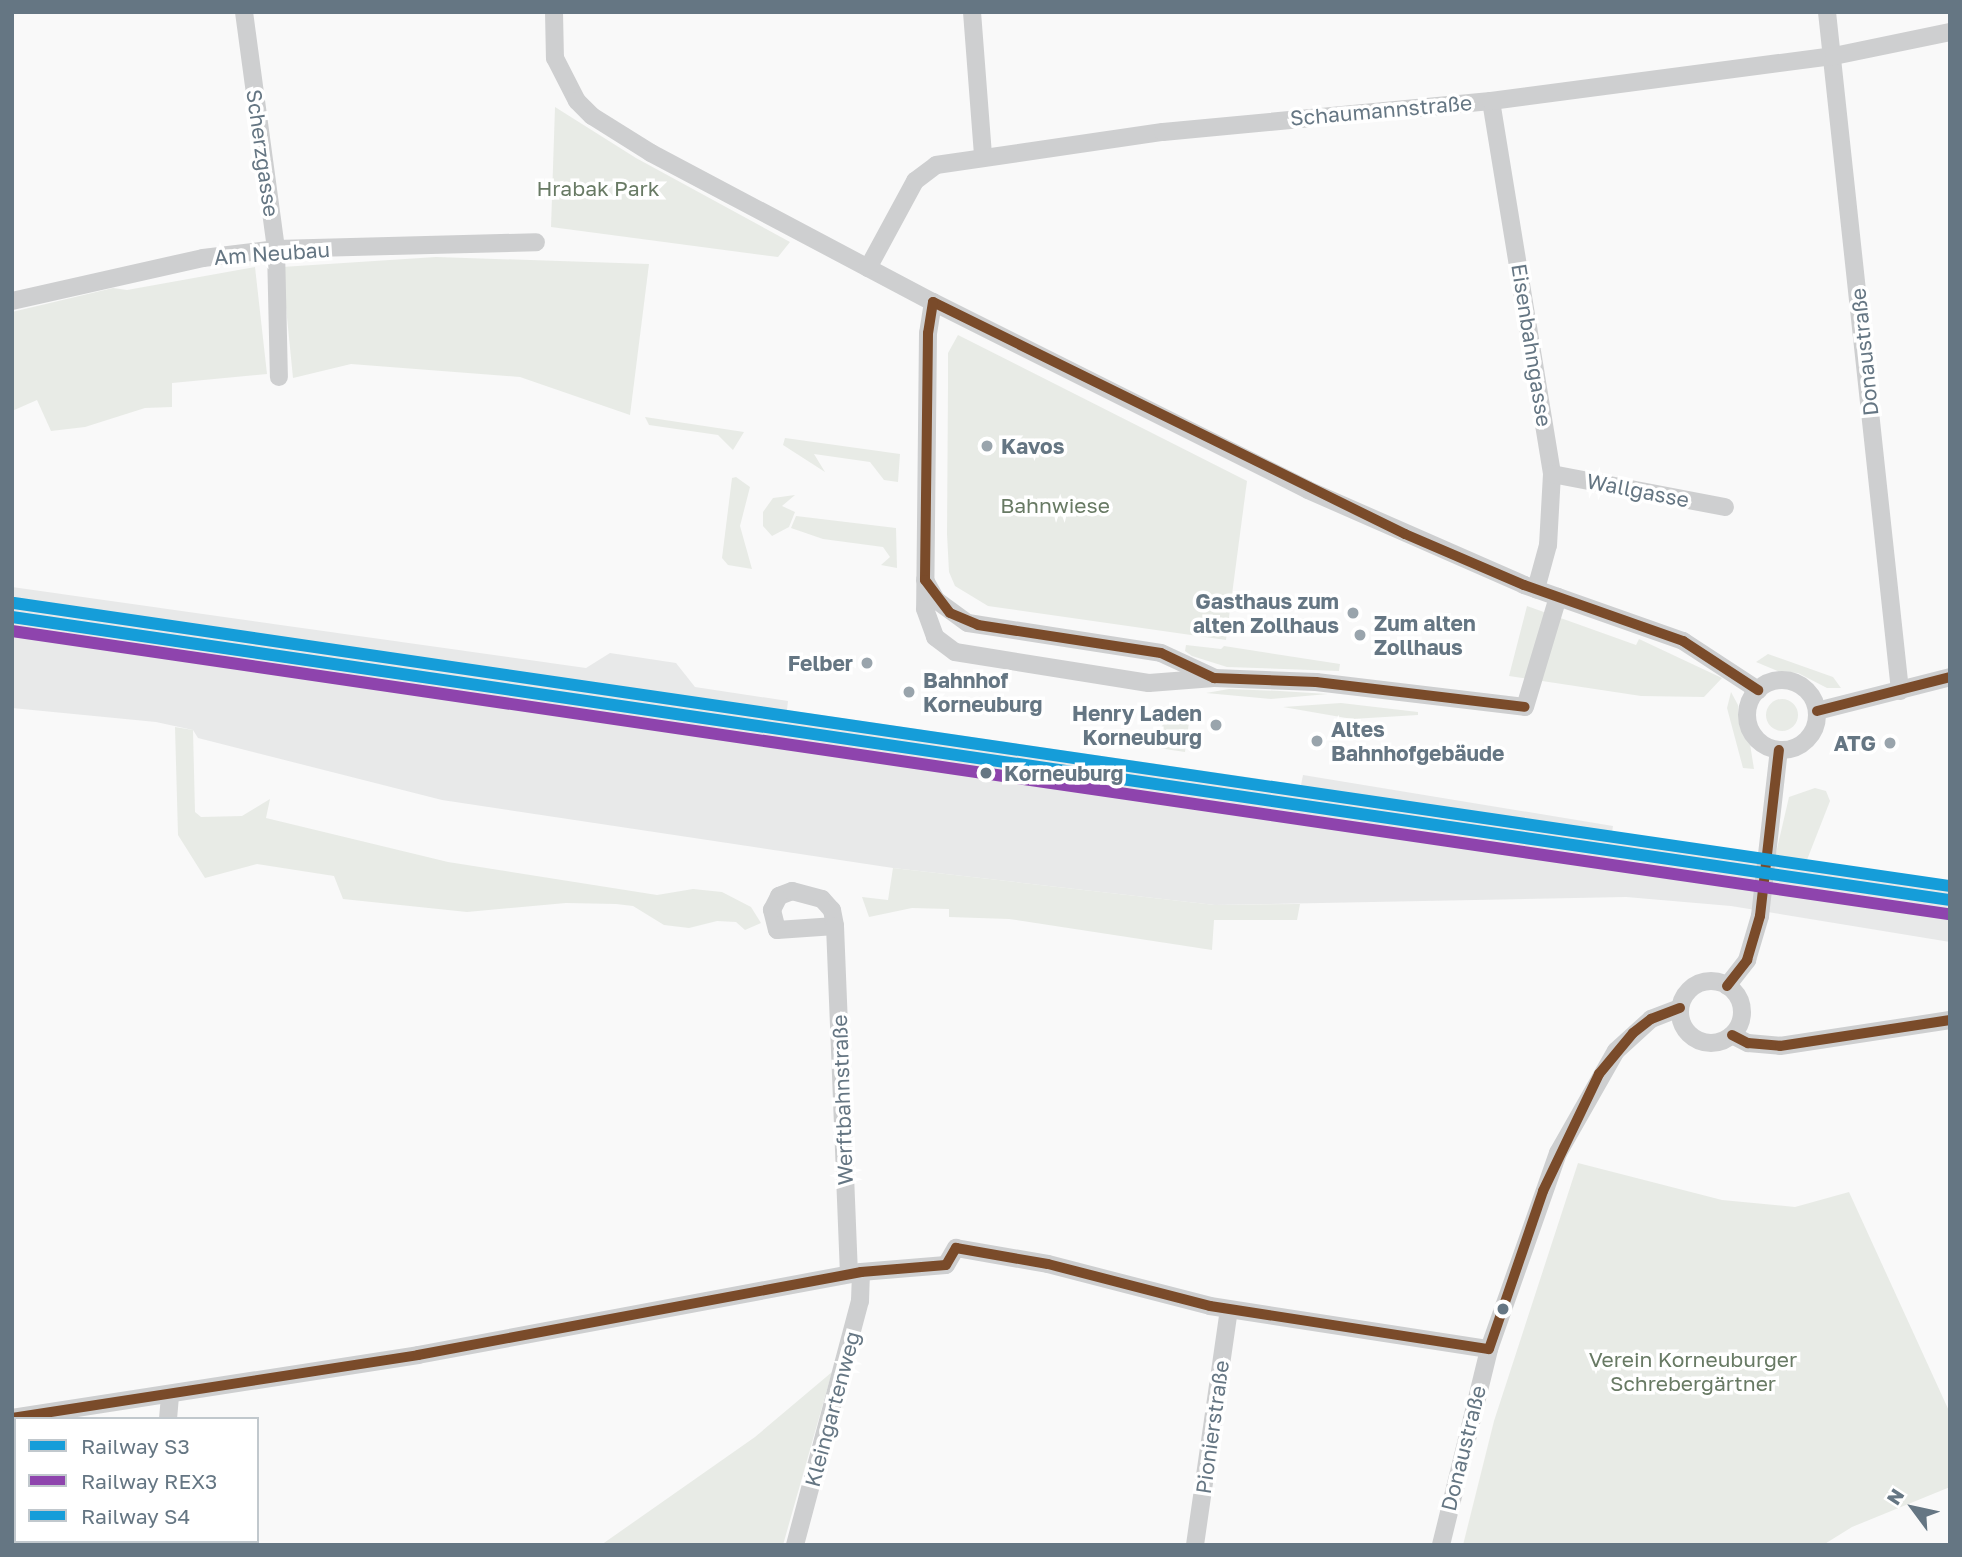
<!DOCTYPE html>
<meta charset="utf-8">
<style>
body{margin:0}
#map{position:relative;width:1962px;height:1557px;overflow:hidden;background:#f9f9f9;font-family:"Golos Text",sans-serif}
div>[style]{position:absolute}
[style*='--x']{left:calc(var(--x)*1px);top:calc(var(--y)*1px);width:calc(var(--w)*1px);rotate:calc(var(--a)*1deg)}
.built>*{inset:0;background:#e8e9e9}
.green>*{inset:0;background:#e8ebe6}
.round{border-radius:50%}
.street>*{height:18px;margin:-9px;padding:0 9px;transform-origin:9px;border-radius:9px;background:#cecfd0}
.street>.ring{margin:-9px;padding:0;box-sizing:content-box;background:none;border:18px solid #cecfd0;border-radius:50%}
.bus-1>*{height:10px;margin:-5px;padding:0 5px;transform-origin:5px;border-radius:5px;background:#7a4b2a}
.rail-1>*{height:12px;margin:-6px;padding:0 6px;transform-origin:6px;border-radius:6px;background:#159dd9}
.rail-2>*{height:12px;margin:-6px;padding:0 6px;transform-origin:6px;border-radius:6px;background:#8e44ad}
.rail-3>*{height:12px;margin:-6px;padding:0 6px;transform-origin:6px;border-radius:6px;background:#159dd9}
.dots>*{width:19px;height:19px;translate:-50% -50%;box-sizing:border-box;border:4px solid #fff;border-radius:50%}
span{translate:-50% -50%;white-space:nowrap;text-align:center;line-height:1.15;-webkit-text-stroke:7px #fff;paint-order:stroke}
.street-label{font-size:21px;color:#657683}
.park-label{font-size:21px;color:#687a64}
.poi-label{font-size:21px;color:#657683;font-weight:700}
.left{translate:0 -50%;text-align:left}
.right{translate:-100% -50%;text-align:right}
.stop-label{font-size:21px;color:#657683;font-weight:700}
.frame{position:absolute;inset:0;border:14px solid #657683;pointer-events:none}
.legend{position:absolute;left:14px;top:1417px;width:245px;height:126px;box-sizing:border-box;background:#fff;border:2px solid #c1c8cd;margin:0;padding:9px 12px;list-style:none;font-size:21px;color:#657683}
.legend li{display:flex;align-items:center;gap:14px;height:35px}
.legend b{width:35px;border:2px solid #c1c8cd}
.north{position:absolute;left:1878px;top:1473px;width:70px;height:70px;-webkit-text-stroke:5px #fff;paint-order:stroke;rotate:303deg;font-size:19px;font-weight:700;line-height:28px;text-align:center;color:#657683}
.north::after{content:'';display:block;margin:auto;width:24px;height:32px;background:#657683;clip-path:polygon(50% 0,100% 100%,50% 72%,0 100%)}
</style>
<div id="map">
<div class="built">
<i style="clip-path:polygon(12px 587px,586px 668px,610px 653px,676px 663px,695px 687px,788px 701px,787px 710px,1301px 785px,1303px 775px,1613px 826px,1611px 839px,1950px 891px,1950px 942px,1731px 906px,1626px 897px,1215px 905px,893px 868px,442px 800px,198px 738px,193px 730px,156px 722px,12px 708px)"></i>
</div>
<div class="green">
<i style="clip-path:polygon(555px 107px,636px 158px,790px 242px,778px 257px,551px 227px)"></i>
<i style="clip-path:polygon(436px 257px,649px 264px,630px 415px,520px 377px,351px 364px,293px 378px,282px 267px)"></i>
<i style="clip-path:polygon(255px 267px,267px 374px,172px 383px,172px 407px,145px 408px,85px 427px,51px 431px,37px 400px,12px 411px,12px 312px,113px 288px,127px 290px)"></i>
<i style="clip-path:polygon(958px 335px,1247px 481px,1226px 640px,988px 606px,955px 586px,949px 572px,947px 534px,948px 383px,948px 353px)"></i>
<i style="clip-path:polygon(645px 417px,744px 432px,733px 450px,718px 435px,649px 425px)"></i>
<i style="clip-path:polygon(785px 438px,900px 454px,898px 482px,884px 480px,870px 462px,814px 454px,825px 472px,783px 445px)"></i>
<i style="clip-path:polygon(736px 477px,750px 487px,740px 526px,752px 569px,728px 565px,722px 558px,732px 478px)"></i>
<i style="clip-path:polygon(795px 495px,782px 506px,795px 512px,789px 527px,772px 536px,763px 526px,763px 512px,773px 498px)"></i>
<i style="clip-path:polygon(796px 516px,896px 528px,897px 568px,881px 565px,890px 557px,883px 547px,823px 539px,791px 528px)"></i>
<i style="clip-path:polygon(1527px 606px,1636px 645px,1639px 639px,1722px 678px,1704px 697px,1641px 696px,1509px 676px)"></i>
<i style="clip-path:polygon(1186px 645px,1221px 649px,1224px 646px,1340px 664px,1339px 671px,1227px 667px,1192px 656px,1185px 651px)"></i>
<i style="clip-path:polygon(1768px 654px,1833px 677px,1841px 688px,1827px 688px,1798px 673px,1780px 672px,1756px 662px)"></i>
<i style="clip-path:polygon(1229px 689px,1280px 691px,1328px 694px,1271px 699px,1206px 693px)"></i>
<i style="clip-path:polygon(1731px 692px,1738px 705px,1740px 727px,1750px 744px,1754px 769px,1743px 768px,1727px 708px)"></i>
<i class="round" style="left:1766px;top:699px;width:32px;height:32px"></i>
<i style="clip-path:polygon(1341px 703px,1418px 712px,1418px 715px,1352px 719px,1283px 707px)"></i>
<i style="clip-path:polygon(1179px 706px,1191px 707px,1185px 752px,1145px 746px)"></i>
<i style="clip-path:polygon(175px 727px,193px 730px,195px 812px,201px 817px,242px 816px,270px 799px,266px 818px,448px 862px,657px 895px,693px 889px,722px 892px,751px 907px,761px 923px,745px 930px,736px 922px,717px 921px,689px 928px,664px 925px,633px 906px,616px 904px,566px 903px,467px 912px,343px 899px,334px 876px,257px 864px,205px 878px,178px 835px)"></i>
<i style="clip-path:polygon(1815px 788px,1826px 791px,1830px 801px,1803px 870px,1773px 866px,1789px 797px)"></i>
<i style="clip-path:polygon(893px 868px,1215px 905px,1300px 904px,1297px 920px,1214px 920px,1212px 950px,1009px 919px,949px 917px,949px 909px,912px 908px,869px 917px,862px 897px,888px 900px)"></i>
<i style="clip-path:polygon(1578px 1163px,1722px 1200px,1795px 1207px,1849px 1192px,1950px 1413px,1950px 1487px,1852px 1527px,1823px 1545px,1463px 1545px,1494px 1421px)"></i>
<i style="clip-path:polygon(832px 1372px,783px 1545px,601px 1545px,755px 1437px)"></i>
</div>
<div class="street">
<i style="--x:244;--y:12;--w:239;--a:82.3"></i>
<i style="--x:276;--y:249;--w:128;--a:88.7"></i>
<i style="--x:554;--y:12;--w:46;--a:88.8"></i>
<i style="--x:555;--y:58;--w:48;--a:62.9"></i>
<i style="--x:577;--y:101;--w:21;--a:45"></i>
<i style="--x:592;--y:116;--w:70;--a:32.1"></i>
<i style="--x:651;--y:153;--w:319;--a:27.9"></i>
<i style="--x:933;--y:302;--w:419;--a:26.6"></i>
<i style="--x:1308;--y:490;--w:236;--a:23.7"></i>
<i style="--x:1524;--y:585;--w:169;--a:19.4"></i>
<i style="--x:1683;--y:641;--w:90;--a:33.2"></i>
<i style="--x:972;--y:12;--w:144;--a:85.6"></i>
<i style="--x:1827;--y:12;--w:683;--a:83.86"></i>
<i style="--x:1491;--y:101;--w:378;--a:80.7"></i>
<i style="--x:1552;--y:474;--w:71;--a:93.2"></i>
<i style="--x:1548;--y:545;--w:46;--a:105.3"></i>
<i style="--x:868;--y:268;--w:99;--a:-61.6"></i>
<i style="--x:915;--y:181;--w:26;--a:-37"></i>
<i style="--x:936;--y:165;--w:229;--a:-8.3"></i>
<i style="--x:1163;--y:132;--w:329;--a:-5.4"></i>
<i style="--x:1491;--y:101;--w:346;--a:-7.5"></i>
<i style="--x:1834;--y:56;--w:118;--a:-11.7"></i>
<i style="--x:12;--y:301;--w:196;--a:-12.7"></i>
<i style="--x:203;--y:258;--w:74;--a:-7"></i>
<i style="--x:276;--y:249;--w:260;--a:-1.5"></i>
<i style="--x:933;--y:302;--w:31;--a:99"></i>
<i style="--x:928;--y:333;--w:276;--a:90.6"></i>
<i style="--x:925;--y:609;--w:30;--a:70"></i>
<i style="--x:935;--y:637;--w:25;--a:37"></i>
<i style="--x:955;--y:652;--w:196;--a:9.1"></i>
<i style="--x:1149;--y:683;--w:65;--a:-4.4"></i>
<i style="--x:1214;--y:678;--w:102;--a:2.2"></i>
<i style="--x:1316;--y:682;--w:210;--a:6.8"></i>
<i style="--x:1525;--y:707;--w:115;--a:-73.3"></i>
<i style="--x:1552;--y:474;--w:176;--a:10.8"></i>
<i style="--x:925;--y:580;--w:23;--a:61"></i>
<i style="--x:936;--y:600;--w:39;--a:36"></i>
<i style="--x:968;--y:623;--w:195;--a:8.8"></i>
<i style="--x:1161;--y:653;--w:57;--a:24.8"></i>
<i class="ring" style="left:1747px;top:680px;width:52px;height:52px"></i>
<i style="--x:1817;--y:711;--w:137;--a:-14.3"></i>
<i style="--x:835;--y:926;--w:58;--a:176.1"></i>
<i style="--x:777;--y:930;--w:21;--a:-104"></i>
<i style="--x:772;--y:910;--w:16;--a:-63"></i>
<i style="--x:779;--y:896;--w:14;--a:-21"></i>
<i style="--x:792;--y:891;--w:31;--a:15"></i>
<i style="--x:822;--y:899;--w:15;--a:48"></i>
<i style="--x:832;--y:910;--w:16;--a:79"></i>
<i style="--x:835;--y:926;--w:348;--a:87.7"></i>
<i class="ring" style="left:1680px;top:981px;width:44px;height:44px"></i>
<i style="--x:1727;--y:986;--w:33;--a:-52"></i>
<i style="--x:1747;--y:960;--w:46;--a:-73.5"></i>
<i style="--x:1760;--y:916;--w:167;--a:-83.5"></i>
<i style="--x:1732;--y:1035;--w:18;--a:27"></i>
<i style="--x:1748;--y:1043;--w:32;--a:5"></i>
<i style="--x:1780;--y:1046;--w:172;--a:-8.7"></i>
<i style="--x:12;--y:1418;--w:411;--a:-8.8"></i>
<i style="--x:418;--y:1355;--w:451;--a:-10.6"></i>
<i style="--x:861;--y:1272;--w:85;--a:-4.7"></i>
<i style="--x:946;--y:1265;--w:20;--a:-60"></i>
<i style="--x:956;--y:1248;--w:93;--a:9.9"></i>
<i style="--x:1048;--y:1264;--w:167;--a:14.5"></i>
<i style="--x:1210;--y:1306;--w:282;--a:8.8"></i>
<i style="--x:168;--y:1419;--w:22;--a:-85"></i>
<i style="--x:154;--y:1545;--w:4;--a:-90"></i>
<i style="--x:795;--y:1545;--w:253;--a:-75.1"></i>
<i style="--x:860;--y:1301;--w:29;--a:-88"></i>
<i style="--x:1195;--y:1545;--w:238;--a:-81.8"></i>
<i style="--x:1441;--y:1545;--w:202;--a:-76.2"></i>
<i style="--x:1489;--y:1349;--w:208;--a:-70.6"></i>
<i style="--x:1558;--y:1153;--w:117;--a:-60.4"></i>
<i style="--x:1616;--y:1051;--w:47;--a:-42.4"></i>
<i style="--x:1651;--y:1019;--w:31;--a:-21"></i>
</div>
<div class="bus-1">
<i style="--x:933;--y:302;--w:526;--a:26.18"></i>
<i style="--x:1405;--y:534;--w:129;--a:23.2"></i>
<i style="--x:1524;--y:585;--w:169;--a:19.4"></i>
<i style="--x:1683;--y:641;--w:90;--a:33.2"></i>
<i style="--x:933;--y:302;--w:31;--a:99"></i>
<i style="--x:928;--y:333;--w:247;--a:90.7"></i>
<i style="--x:925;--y:580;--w:41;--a:52.9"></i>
<i style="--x:950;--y:613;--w:30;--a:23"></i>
<i style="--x:978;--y:625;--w:185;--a:8.7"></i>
<i style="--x:1161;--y:653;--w:59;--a:25.3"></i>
<i style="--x:1214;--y:678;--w:102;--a:2.2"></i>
<i style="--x:1316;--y:682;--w:210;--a:6.8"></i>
<i style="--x:1817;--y:711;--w:137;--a:-14.3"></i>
<i style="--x:1727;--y:986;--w:33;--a:-52"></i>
<i style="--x:1747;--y:960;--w:46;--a:-73.5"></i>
<i style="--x:1760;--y:916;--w:167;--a:-83.5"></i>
<i style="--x:1732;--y:1035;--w:18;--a:27"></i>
<i style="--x:1748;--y:1043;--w:32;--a:5"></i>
<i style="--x:1780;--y:1046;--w:172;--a:-8.7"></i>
<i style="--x:1489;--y:1349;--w:167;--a:-71.1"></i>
<i style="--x:1543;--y:1191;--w:130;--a:-64.4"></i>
<i style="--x:1599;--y:1074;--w:53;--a:-50.3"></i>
<i style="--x:1633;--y:1033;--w:23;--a:-38"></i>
<i style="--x:1651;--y:1019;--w:31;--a:-21"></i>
<i style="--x:12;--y:1418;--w:411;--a:-8.8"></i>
<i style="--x:418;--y:1355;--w:451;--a:-10.6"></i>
<i style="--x:861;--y:1272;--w:85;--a:-4.7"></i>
<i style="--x:946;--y:1265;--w:20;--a:-60"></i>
<i style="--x:956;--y:1248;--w:93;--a:9.9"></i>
<i style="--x:1048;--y:1264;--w:167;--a:14.5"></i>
<i style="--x:1210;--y:1306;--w:282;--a:8.8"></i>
</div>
<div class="rail-1">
<i style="--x:12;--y:617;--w:1959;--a:8.31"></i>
</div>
<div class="rail-2">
<i style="--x:12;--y:631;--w:1957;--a:8.32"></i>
</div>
<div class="rail-3">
<i style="--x:14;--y:603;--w:1957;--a:8.32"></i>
</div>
<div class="dots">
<i style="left:987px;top:446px;background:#99a4ac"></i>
<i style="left:1353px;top:613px;background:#99a4ac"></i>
<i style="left:1360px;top:635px;background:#99a4ac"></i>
<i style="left:867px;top:663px;background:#99a4ac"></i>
<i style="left:909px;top:692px;background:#99a4ac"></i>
<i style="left:1216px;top:725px;background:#99a4ac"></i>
<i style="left:1317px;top:741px;background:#99a4ac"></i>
<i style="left:1890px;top:743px;background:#99a4ac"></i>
<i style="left:986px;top:773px;background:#657683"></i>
<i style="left:1503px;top:1309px;background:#657683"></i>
</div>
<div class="street-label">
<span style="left:1381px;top:110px;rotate:-5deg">Schaumannstraße</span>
<span style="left:263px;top:153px;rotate:82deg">Scherzgasse</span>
<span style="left:272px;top:253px;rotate:-4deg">Am Neubau</span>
<span style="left:1532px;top:345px;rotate:81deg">Eisenbahngasse</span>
<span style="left:1864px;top:352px;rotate:-96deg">Donaustraße</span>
<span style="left:1638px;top:490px;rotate:11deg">Wallgasse</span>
<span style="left:842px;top:1100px;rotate:-92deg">Werftbahnstraße</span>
<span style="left:832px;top:1409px;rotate:-75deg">Kleingartenweg</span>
<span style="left:1212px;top:1427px;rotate:-82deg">Pionierstraße</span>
<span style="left:1463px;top:1448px;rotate:-76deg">Donaustraße</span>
</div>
<div class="park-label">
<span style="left:598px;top:188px">Hrabak Park</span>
<span style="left:1055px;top:505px">Bahnwiese</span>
<span style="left:1693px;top:1371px">Verein Korneuburger<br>Schrebergärtner</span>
</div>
<div class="poi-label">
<span class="left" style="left:1001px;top:446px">Kavos</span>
<span class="right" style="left:1339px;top:613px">Gasthaus zum<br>alten Zollhaus</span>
<span class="left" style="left:1374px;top:635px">Zum alten<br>Zollhaus</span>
<span class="right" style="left:853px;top:663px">Felber</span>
<span class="left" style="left:923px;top:692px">Bahnhof<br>Korneuburg</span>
<span class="right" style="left:1202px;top:725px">Henry Laden<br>Korneuburg</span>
<span class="left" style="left:1331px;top:741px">Altes<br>Bahnhofgebäude</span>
<span class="right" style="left:1876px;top:743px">ATG</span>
</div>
<div class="stop-label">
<span class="left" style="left:1004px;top:773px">Korneuburg</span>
</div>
<div class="frame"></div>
<ul class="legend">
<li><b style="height:9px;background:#159dd9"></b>Railway S3</li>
<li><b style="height:9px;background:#8e44ad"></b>Railway REX3</li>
<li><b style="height:9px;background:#159dd9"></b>Railway S4</li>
</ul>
<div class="north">N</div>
</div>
